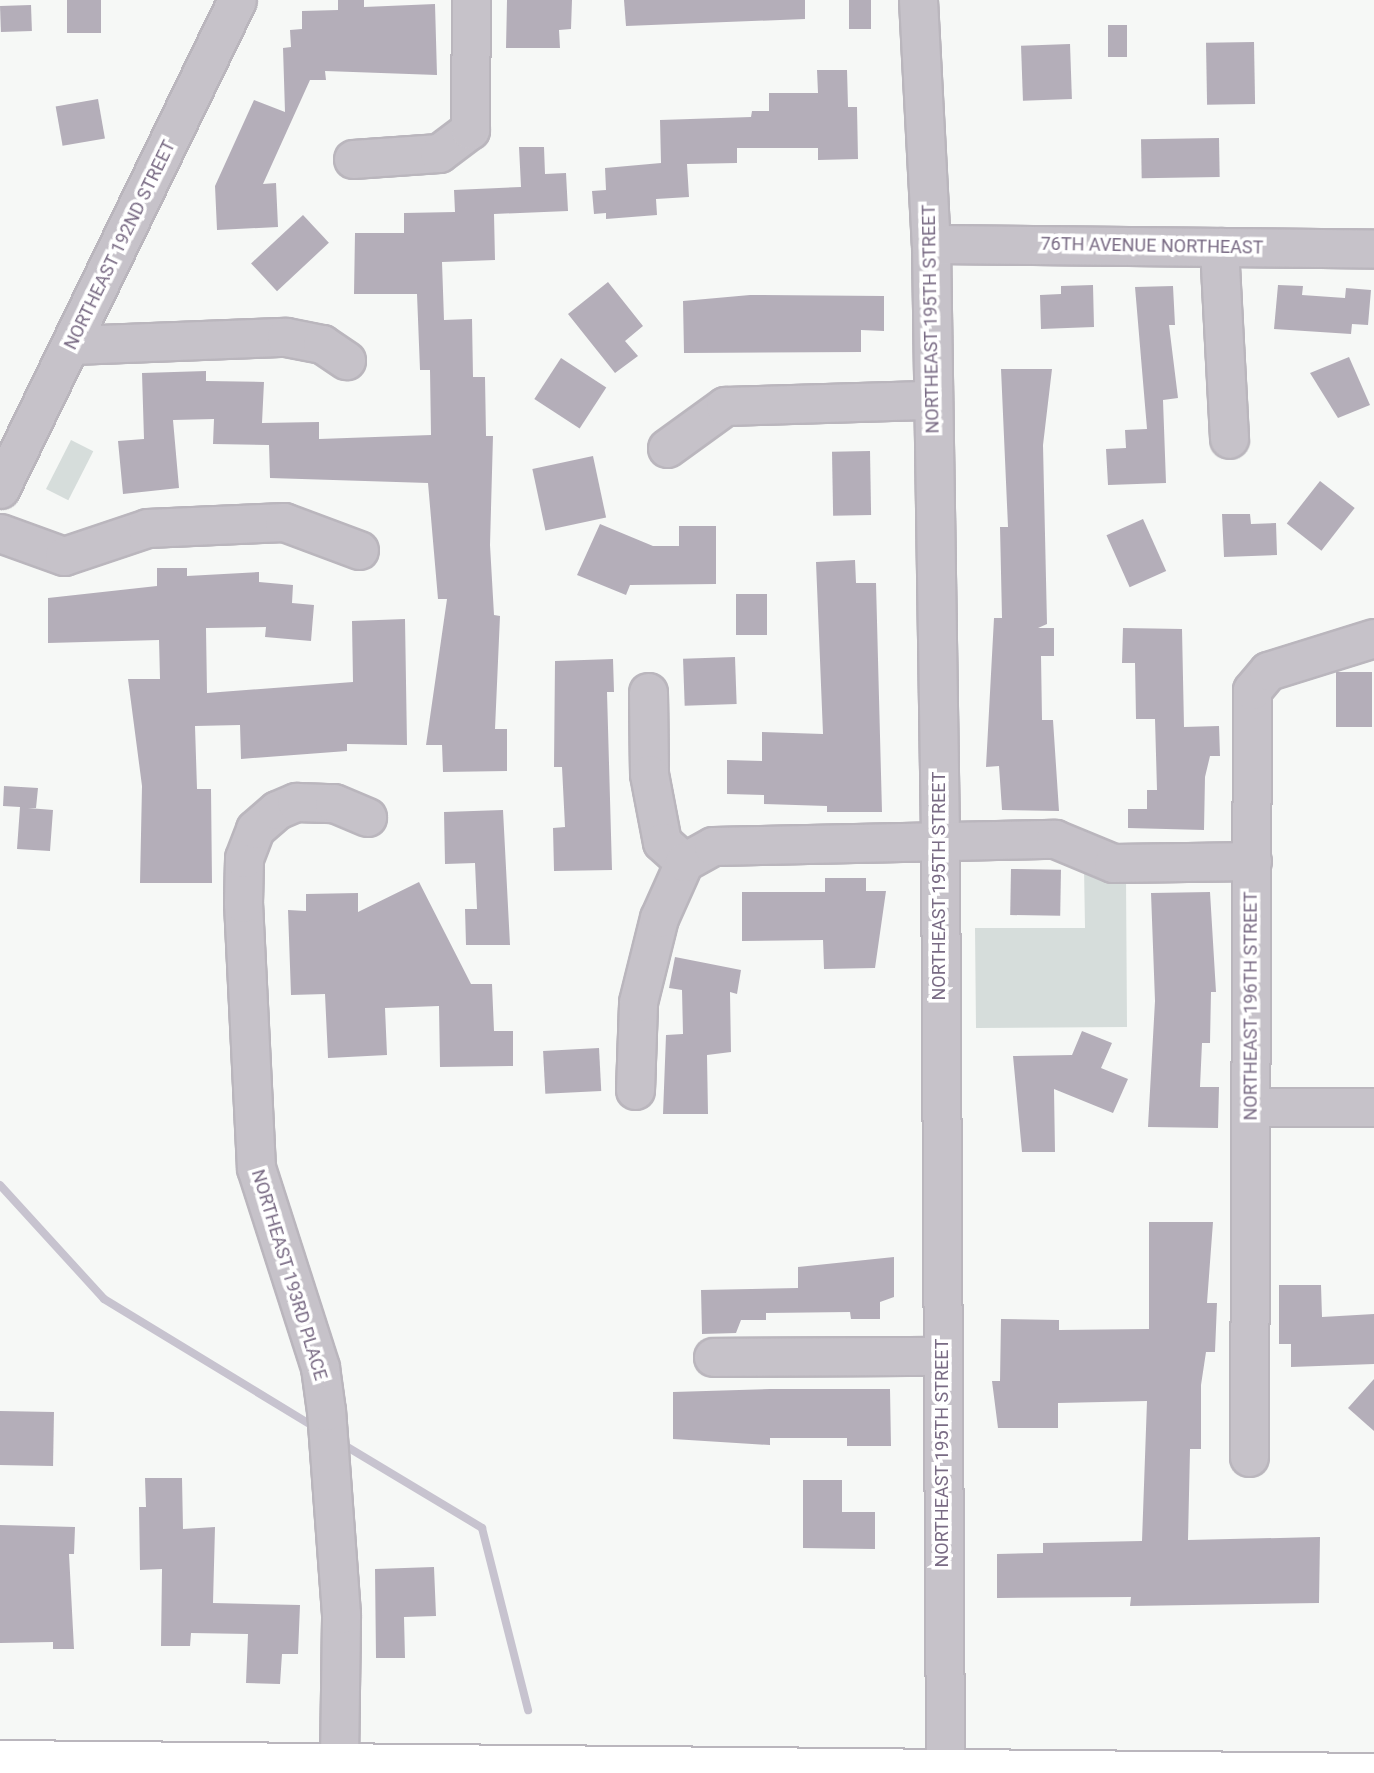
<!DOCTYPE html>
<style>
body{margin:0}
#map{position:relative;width:1374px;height:1773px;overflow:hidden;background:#f6f8f6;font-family:Roboto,sans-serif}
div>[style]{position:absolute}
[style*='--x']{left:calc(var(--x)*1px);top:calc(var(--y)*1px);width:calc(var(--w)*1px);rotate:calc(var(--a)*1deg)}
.green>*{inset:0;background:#d6dddb;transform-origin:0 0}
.stream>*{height:8px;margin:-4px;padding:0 4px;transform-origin:4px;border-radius:4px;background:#c7c3cf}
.building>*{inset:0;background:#b4aeb9;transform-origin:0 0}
.roads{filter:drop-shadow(2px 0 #bab6bd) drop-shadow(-2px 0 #bab6bd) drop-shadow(0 2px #bab6bd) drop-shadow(0 -2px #bab6bd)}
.minor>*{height:37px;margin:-18.5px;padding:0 18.5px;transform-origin:18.5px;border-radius:18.5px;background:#c6c2c9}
.major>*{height:38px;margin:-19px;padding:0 19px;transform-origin:19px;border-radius:19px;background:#fff}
span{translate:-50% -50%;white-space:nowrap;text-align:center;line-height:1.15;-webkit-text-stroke:7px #fff;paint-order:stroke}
.street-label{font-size:18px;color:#796b84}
</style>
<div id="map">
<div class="green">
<i style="left:71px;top:440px;width:25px;height:55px;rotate:27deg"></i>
<i style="clip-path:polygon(1084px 867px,1126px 876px,1127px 1027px,976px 1028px,975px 928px,1085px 928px)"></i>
</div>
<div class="stream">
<i style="--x:0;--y:1185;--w:154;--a:47.6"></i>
<i style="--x:104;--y:1299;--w:248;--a:31.3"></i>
<i style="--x:339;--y:1442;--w:167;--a:31"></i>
<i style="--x:482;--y:1528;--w:188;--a:75.8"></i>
</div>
<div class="building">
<i style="left:67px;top:0;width:34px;height:33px"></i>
<i style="clip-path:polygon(338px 0,364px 0,364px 7px,435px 4px,437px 75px,325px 71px,326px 80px,310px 80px,263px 184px,276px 183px,278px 227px,217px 230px,215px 186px,254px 100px,285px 112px,283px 48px,291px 47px,290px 30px,302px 29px,302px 11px,338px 10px)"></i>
<i style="clip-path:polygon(507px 0,572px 0,571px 29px,559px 30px,560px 48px,506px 48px)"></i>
<i style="clip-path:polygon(624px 0,805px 0,805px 19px,626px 26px)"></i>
<i style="left:849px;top:0;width:22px;height:29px"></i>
<i style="left:31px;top:5px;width:26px;height:31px;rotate:88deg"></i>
<i style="left:1108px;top:25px;width:19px;height:32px"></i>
<i style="left:1254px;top:42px;width:62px;height:48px;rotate:89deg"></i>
<i style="left:1070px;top:44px;width:55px;height:49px;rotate:88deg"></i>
<i style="clip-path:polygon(817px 70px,847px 70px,848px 107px,857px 107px,858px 159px,818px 160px,818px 148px,737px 148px,737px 163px,687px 164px,689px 197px,656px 199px,657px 215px,606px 219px,606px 213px,594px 214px,592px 191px,606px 190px,605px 168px,661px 163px,660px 120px,751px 117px,752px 111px,769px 111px,769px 93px,818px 93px)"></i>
<i style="left:98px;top:99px;width:40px;height:43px;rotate:80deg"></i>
<i style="left:1219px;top:138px;width:39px;height:78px;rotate:89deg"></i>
<i style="clip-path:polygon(519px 147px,544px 147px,545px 174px,566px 173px,568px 211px,494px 214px,495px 260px,442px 262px,444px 320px,472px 319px,473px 377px,485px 377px,486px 436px,493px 436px,490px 545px,494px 615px,500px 616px,495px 729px,507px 729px,507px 771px,443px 772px,442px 745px,426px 745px,447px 599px,438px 599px,428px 483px,270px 478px,269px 445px,213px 444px,214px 419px,173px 420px,179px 488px,123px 494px,118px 441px,144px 439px,142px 373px,206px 371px,206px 381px,264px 382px,262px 423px,319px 422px,319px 439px,431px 435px,430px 370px,420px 370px,417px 294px,354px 294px,355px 233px,404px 233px,404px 213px,455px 212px,454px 190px,521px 187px)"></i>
<i style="left:303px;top:215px;width:38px;height:71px;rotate:47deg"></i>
<i style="clip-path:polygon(608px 282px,643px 326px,625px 341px,638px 356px,615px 373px,568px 314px)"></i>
<i style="clip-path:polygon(1093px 285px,1094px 327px,1041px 329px,1040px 295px,1061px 294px,1061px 286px)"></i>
<i style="clip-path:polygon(1278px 285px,1303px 286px,1302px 295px,1345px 298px,1346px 288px,1371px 290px,1368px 325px,1352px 324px,1351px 334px,1274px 329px)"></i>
<i style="clip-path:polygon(1173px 286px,1175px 325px,1169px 325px,1178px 398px,1163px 400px,1166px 483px,1108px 485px,1106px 449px,1126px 448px,1125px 430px,1147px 429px,1135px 287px)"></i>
<i style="clip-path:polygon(750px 295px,884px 296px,884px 331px,861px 330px,861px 352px,684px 353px,683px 301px)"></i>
<i style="clip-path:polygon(1349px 357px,1370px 405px,1338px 418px,1310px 373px)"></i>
<i style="left:561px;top:358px;width:54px;height:49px;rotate:33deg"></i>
<i style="clip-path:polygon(1001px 369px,1052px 369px,1043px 445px,1047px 624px,1038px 628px,1054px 628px,1054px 656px,1041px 656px,1042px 720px,1053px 720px,1059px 811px,1002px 810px,999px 766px,986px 767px,994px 618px,1002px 618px,1000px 527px,1008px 527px)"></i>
<i style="left:870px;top:451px;width:64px;height:38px;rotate:89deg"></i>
<i style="left:593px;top:456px;width:63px;height:62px;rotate:78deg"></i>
<i style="left:1320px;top:481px;width:44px;height:54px;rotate:38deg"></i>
<i style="clip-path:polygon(1222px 514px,1250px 514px,1251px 524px,1276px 523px,1277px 555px,1224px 557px)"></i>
<i style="left:1143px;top:519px;width:57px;height:40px;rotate:66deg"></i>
<i style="clip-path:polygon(600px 524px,653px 546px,679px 546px,679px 526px,716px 526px,716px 584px,630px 585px,626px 595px,577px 575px)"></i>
<i style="clip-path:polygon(855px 560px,856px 583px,876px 583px,882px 812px,827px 812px,827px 806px,764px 804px,764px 795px,727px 794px,727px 760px,762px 761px,762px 732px,823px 734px,816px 562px)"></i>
<i style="clip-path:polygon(157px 568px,187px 568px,187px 576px,259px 572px,259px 582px,293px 585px,292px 603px,314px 605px,311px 641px,265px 637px,266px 627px,206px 628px,207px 693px,353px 682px,352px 621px,405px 619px,407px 745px,347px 744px,347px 751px,241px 759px,240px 725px,195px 726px,197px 789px,211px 789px,212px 883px,140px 883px,142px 786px,128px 679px,160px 679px,159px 640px,48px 643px,48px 598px,157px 586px)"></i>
<i style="left:736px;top:594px;width:31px;height:41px"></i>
<i style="clip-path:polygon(1123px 628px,1182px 629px,1184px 727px,1219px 726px,1220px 756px,1210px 756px,1205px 777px,1204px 830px,1128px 828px,1128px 809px,1147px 809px,1147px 790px,1157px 790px,1155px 719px,1136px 719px,1135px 663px,1122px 663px)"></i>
<i style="left:735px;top:657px;width:47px;height:52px;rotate:88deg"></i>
<i style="clip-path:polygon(613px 659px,614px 692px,607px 692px,612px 870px,554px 871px,553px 828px,565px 827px,562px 767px,554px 767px,555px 661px)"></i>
<i style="left:1336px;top:672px;width:36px;height:55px"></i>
<i style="clip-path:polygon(4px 786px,38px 788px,36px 808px,28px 808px,53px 810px,50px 851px,17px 849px,20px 807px,3px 806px)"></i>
<i style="clip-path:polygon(503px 810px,510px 945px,466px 945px,465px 909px,477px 909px,475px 863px,445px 864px,444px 812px)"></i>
<i style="left:1011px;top:869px;width:50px;height:46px;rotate:1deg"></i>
<i style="clip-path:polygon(825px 878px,866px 878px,866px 891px,886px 891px,875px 968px,824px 969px,823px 940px,742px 941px,742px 892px,825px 892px)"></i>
<i style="clip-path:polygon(419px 882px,471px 984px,492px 984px,494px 1031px,513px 1031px,513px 1066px,440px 1067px,439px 1006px,385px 1008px,387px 1055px,328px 1058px,325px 994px,291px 995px,288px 910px,306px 911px,306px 894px,358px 893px,358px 912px)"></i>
<i style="clip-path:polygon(1210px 892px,1216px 992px,1211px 992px,1210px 1043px,1202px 1043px,1200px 1087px,1219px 1087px,1218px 1128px,1148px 1127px,1155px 1001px,1151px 893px)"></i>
<i style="clip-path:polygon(675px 957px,741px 970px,737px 994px,730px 992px,731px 1052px,707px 1055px,708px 1114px,663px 1114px,666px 1035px,683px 1034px,682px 990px,669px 988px)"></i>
<i style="clip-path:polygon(1082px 1031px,1112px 1043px,1101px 1068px,1128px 1079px,1113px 1113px,1054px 1089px,1055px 1152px,1022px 1152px,1013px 1056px,1072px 1055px)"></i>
<i style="left:599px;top:1048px;width:43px;height:56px;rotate:87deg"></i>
<i style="clip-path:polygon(1149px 1222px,1213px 1222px,1207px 1303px,1217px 1303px,1215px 1352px,1206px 1352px,1201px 1385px,1201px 1449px,1190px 1449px,1188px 1540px,1320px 1537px,1319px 1603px,1130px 1606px,1131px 1597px,997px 1598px,997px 1554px,1043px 1553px,1043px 1543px,1142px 1541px,1147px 1401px,1058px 1403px,1058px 1428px,998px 1428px,992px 1381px,1000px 1381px,1001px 1319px,1059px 1320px,1059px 1330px,1149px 1329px)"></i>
<i style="clip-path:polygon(894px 1257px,894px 1297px,880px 1302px,880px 1319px,851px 1319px,850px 1312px,766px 1313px,766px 1320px,741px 1320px,736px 1333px,702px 1334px,701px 1290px,798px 1288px,798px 1267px)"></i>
<i style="clip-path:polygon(1279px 1285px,1321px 1285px,1322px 1317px,1374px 1314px,1374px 1364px,1291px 1367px,1291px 1344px,1279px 1344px)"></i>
<i style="clip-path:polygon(1374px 1379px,1374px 1431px,1348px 1408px)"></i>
<i style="clip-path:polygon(770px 1389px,890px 1389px,891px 1446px,847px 1446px,847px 1438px,770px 1438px,770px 1445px,673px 1439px,673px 1392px)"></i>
<i style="left:0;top:1411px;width:54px;height:54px;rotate:1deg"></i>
<i style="clip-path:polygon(145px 1478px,182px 1478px,183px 1529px,215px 1527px,213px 1603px,300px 1605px,298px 1654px,282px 1654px,280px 1684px,246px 1683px,248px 1634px,191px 1633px,190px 1646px,161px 1646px,162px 1569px,140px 1570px,139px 1507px,146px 1507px)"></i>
<i style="clip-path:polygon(803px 1480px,842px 1480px,842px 1512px,875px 1512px,875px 1549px,803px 1548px)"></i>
<i style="clip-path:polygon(0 1525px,75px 1527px,74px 1554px,69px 1554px,74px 1649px,53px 1649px,53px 1642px,0 1643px)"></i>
<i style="clip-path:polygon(434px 1567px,436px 1616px,404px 1617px,405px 1658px,376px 1658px,375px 1569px)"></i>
</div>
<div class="roads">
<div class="minor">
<i style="--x:918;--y:0;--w:244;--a:87"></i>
<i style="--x:931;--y:244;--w:596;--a:89.13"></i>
<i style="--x:940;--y:840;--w:933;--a:89.69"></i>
<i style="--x:353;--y:159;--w:86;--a:-4"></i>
<i style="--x:439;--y:153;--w:39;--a:-37"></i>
<i style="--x:470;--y:130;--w:130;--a:-89.6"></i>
<i style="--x:931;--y:244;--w:443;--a:0.6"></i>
<i style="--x:1219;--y:247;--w:192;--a:87"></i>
<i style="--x:73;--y:345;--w:213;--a:-2.2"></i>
<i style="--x:286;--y:337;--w:37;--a:11"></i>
<i style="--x:322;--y:344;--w:29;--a:34"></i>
<i style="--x:667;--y:448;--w:72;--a:-35.9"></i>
<i style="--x:725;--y:406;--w:208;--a:-1.7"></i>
<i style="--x:0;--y:489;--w:543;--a:-64.14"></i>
<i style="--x:0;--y:533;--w:68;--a:19.8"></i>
<i style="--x:64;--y:556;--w:88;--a:-18.6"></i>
<i style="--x:147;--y:528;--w:137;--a:-2.5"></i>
<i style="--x:284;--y:522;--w:80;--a:20.5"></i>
<i style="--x:648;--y:692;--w:82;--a:89.3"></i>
<i style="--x:649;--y:774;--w:69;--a:79.2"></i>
<i style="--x:662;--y:842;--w:30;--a:42"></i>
<i style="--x:635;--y:1090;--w:88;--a:-88"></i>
<i style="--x:638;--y:1002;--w:87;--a:-76"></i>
<i style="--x:659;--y:918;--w:61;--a:-65.9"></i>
<i style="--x:684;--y:862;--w:33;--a:-29"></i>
<i style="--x:713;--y:846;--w:342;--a:-1.2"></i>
<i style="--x:1055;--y:839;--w:63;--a:22.5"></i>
<i style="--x:1113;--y:863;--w:139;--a:-0.8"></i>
<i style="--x:1251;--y:1107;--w:123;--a:0"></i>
<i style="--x:713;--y:1357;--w:229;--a:-0.3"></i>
<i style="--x:1249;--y:1457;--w:767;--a:-89.78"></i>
<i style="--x:1252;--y:690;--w:25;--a:-50"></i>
<i style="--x:1268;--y:671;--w:111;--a:-17.3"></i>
<i style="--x:339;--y:1762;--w:148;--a:-89.2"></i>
<i style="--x:341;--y:1614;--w:204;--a:-94.2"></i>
<i style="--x:326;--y:1411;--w:44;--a:-97.8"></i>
<i style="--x:320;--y:1367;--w:209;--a:-107.8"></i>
<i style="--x:256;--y:1168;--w:265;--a:-92.8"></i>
<i style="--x:243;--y:903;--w:45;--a:-88.7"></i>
<i style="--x:244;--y:858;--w:31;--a:-69"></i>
<i style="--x:255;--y:829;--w:29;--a:-41"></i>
<i style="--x:277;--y:810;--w:21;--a:-23"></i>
<i style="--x:296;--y:802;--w:38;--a:2"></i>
<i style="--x:334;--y:803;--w:36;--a:23"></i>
</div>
<div class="major">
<i style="--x:0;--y:1760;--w:1374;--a:0.54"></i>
</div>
</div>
<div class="street-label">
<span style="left:120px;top:245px;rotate:-64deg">NORTHEAST 192ND STREET</span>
<span style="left:1152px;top:246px;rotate:1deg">76TH AVENUE NORTHEAST</span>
<span style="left:931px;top:319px;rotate:-91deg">NORTHEAST 195TH STREET</span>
<span style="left:939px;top:886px;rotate:-90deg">NORTHEAST 195TH STREET</span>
<span style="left:1251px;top:1006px;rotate:-90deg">NORTHEAST 196TH STREET</span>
<span style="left:289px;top:1275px;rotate:73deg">NORTHEAST 193RD PLACE</span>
<span style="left:942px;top:1453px;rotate:-90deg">NORTHEAST 195TH STREET</span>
</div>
</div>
